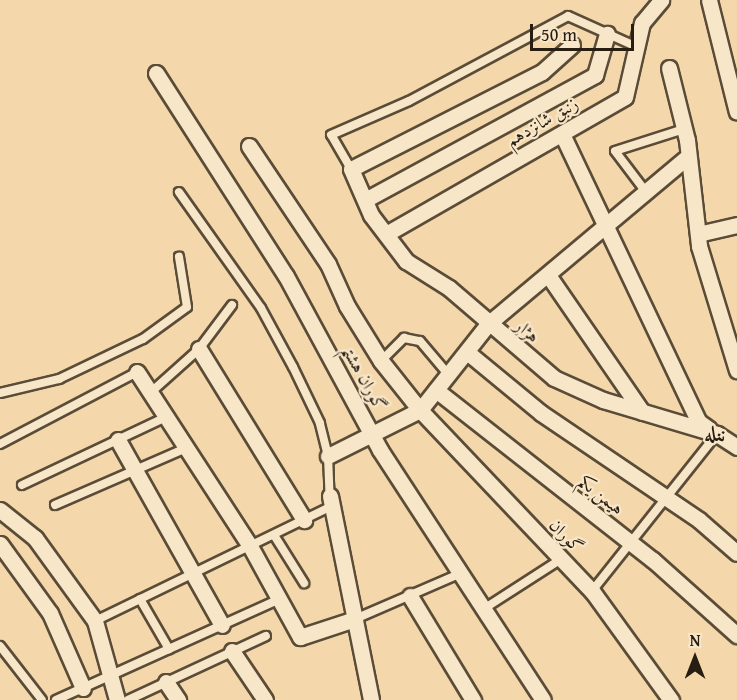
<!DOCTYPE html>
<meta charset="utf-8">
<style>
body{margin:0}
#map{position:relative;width:737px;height:700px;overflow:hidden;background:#f4d8ac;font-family:"Gentium Book Plus",Amiri,serif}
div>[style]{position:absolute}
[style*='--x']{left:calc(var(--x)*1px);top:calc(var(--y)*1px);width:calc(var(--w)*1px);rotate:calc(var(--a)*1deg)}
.roads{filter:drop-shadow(2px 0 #5a4c37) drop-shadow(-2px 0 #5a4c37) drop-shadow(0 2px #5a4c37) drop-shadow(0 -2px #5a4c37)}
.lane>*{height:8px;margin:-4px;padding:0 4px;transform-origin:4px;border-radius:4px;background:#f8e6c9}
.street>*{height:15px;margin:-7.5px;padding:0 7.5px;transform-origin:7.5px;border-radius:7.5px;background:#f8e6c9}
span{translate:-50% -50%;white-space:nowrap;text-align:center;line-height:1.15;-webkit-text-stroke:4.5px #f8e6c9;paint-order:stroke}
.street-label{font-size:18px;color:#271d10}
.quarter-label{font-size:21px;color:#271d10;font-weight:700}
.north{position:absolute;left:665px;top:628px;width:60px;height:60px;-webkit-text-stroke:4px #f8e6c9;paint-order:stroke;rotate:0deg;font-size:16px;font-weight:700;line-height:24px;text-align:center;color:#271d10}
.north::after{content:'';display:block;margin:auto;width:21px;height:27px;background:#271d10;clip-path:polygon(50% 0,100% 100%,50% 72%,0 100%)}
.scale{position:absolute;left:530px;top:24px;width:104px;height:27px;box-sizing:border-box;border:3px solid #271d10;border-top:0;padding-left:8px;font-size:18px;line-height:21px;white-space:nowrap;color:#271d10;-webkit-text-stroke:4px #f8e6c9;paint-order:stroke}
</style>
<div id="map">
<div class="roads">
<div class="lane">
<i style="--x:351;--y:169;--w:39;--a:-120"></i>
<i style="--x:331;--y:135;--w:85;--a:-23.6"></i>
<i style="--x:409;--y:101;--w:180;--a:-28.1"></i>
<i style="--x:568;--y:16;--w:73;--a:24.1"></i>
<i style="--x:646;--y:192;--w:51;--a:-127.1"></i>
<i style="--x:615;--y:151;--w:72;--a:-17.7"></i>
<i style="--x:381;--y:361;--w:33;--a:-45"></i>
<i style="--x:404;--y:338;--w:16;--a:11"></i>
<i style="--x:420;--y:341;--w:43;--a:49.7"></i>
<i style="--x:0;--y:393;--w:61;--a:-13.3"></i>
<i style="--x:59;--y:379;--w:93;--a:-25.5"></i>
<i style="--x:143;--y:339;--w:54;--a:-36"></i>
<i style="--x:187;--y:307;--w:51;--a:-99.1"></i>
<i style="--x:150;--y:393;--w:66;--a:-41.9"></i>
<i style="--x:199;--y:349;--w:55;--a:-53.1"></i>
<i style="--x:0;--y:444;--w:155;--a:-27.7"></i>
<i style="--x:22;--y:485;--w:159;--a:-25.3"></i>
<i style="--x:55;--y:505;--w:143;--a:-23.5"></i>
<i style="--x:274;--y:535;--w:57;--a:58"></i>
<i style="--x:592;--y:591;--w:201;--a:-51.5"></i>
<i style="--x:140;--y:599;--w:58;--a:59.9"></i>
<i style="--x:482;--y:610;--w:94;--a:-32.8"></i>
<i style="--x:355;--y:619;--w:113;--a:-23.4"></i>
<i style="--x:95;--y:621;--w:261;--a:-25.9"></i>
<i style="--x:330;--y:507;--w:51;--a:-92.2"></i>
<i style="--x:328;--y:456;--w:34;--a:-104"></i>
<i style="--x:320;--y:423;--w:62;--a:-115.7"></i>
<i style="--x:293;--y:367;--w:67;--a:-118.5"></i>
<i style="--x:261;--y:308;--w:142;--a:-125.3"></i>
<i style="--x:0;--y:646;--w:68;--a:52.1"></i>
<i style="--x:56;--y:700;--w:246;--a:-24.3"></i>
<i style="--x:128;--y:700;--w:152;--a:-24.9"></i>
</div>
<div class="street">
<i style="--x:709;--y:0;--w:115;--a:76"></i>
<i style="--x:572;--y:45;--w:40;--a:138"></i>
<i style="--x:542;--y:72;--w:214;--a:153.1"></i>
<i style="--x:351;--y:169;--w:50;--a:66.5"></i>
<i style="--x:371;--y:215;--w:58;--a:52.7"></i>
<i style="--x:406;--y:261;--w:51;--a:32.1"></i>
<i style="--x:449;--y:288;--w:138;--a:40.6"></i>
<i style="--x:554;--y:378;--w:54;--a:24.2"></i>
<i style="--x:603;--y:400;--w:119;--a:16.6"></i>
<i style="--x:717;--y:434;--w:24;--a:33"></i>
<i style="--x:669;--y:68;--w:74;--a:76"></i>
<i style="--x:687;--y:140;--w:107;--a:83.5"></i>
<i style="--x:699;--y:246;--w:130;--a:73"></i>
<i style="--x:156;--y:73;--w:241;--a:57.4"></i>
<i style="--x:286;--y:276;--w:198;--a:61.6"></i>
<i style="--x:380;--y:450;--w:298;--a:56.9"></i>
<i style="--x:562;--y:134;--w:319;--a:64.6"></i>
<i style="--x:699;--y:422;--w:12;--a:35"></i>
<i style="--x:249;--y:146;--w:142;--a:56.2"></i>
<i style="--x:328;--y:264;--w:46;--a:65.7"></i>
<i style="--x:347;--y:306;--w:65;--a:58.3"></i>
<i style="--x:381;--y:361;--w:63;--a:51.5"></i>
<i style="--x:420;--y:410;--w:250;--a:46.5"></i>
<i style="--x:592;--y:591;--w:135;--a:54.1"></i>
<i style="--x:365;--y:200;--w:262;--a:-28.5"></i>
<i style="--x:595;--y:75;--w:43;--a:-73.7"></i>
<i style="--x:386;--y:234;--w:275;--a:-29.8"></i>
<i style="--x:625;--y:97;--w:76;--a:-77.1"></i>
<i style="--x:642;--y:23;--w:30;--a:-50"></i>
<i style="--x:698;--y:234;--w:40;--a:-13"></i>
<i style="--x:548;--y:275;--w:166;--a:55.5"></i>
<i style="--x:199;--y:349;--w:201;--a:58.4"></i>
<i style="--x:467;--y:352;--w:96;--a:39.5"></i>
<i style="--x:541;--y:413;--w:191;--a:34.1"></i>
<i style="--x:699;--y:520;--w:50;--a:41"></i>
<i style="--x:137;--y:372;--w:207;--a:57"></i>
<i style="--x:250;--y:546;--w:104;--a:61.2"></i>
<i style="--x:300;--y:637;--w:58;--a:-18.1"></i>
<i style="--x:436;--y:390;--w:276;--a:38.1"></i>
<i style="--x:653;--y:560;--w:113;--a:41.8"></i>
<i style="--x:118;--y:440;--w:212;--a:60.7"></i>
<i style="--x:328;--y:456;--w:103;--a:-26.6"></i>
<i style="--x:420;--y:410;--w:110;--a:-51.7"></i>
<i style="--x:488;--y:324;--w:261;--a:-40"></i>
<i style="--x:330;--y:496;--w:208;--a:78.6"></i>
<i style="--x:0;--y:510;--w:45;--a:38.7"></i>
<i style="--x:35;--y:538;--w:102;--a:54.1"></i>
<i style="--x:95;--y:621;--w:82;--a:74.4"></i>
<i style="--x:0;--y:544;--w:85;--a:54.1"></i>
<i style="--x:50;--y:613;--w:82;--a:66.3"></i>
<i style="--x:410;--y:596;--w:122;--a:58.8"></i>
<i style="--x:232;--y:651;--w:59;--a:56"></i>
<i style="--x:166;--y:682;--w:22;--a:56"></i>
</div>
</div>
<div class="street-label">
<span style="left:542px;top:122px;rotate:-30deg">زنبق شانزدهم</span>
<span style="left:527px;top:331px;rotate:39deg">هژار</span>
<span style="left:364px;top:378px;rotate:61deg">گوران هشتم</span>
<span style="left:601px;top:495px;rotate:38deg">هیمن یکم</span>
<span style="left:566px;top:536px;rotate:46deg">گوران</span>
</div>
<div class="quarter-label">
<span style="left:715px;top:434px">ننله</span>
</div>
<div class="north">N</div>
<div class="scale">50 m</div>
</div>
